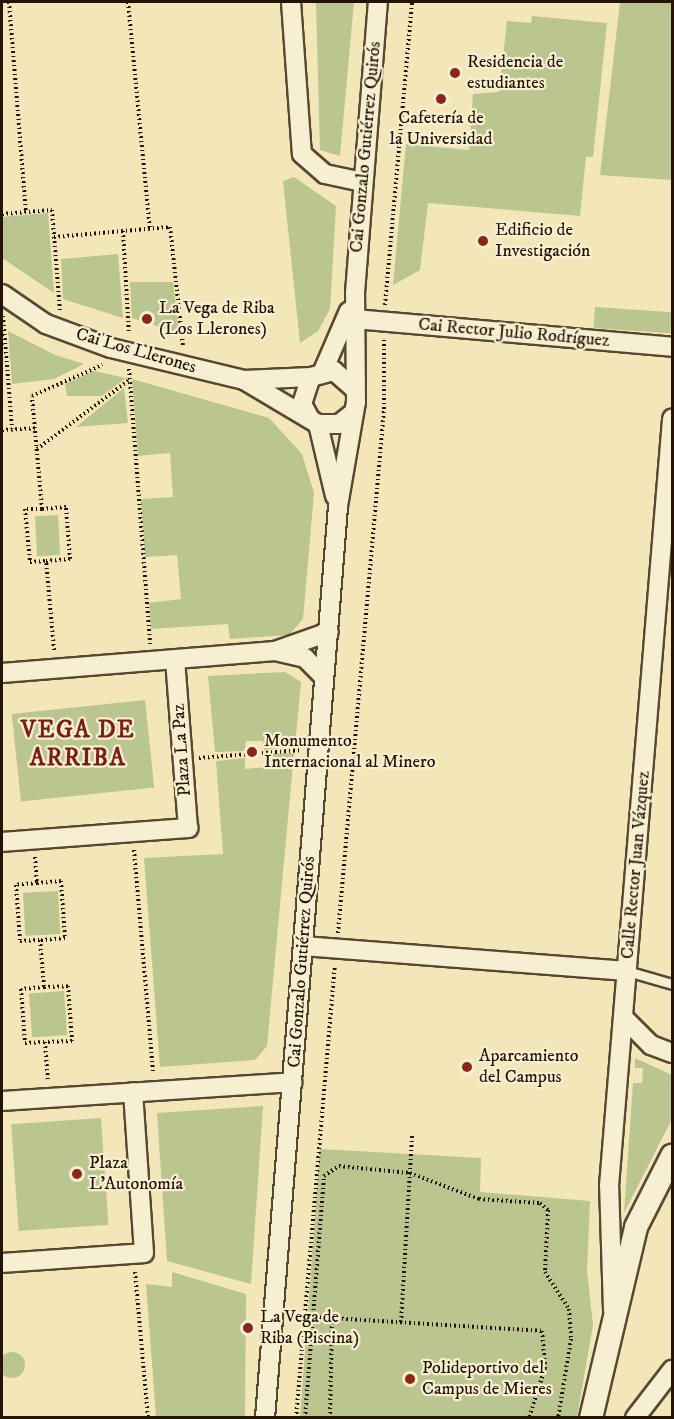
<!DOCTYPE html>
<meta charset="utf-8">
<style>
body{margin:0}
#map{position:relative;width:674px;height:1419px;overflow:hidden;background:#f3e6b9;font-family:"IM FELL DW Pica",serif}
div>[style]{position:absolute}
[style*='--x']{left:calc(var(--x)*1px);top:calc(var(--y)*1px);width:calc(var(--w)*1px);rotate:calc(var(--a)*1deg)}
.green>*{inset:0;background:#bac590;transform-origin:0 0}
.round{border-radius:50%}
.path>*{height:4px;margin-top:-2px;transform-origin:0;background:repeating-linear-gradient(90deg,#251304 0 1.5px,transparent 0 4.5px)}
.roads{filter:drop-shadow(2px 0 #584831) drop-shadow(-2px 0 #584831) drop-shadow(0 2px #584831) drop-shadow(0 -2px #584831)}
.service>*{height:9px;margin:-4.5px;padding:0 4.5px;transform-origin:4.5px;border-radius:4.5px;background:#f7efd2}
.minor>*{height:18px;margin:-9px;padding:0 9px;transform-origin:9px;border-radius:9px;background:#f7efd2}
.tertiary>*{height:22px;margin:-11px;padding:0 11px;transform-origin:11px;border-radius:11px;background:#f7efd2}
.dots>*{width:16px;height:16px;translate:-50% -50%;box-sizing:border-box;border:3px solid #f7efd2;border-radius:50%}
span{translate:-50% -50%;white-space:nowrap;text-align:center;line-height:1.15;-webkit-text-stroke:4.5px #f7efd2;paint-order:stroke}
.poi-label{font-size:18px;color:#251304}
.left{translate:0 -50%;text-align:left}
.street-label{font-size:18px;color:#251304}
.district-label{font-size:24px;color:#7a1f14;font-weight:700;letter-spacing:1.5px}
.frame{position:absolute;inset:0;border:3px solid #251304;pointer-events:none}
</style>
<div id="map">
<div class="green">
<i style="clip-path:polygon(316px 2px,354px 2px,340px 156px,320px 150px)"></i>
<i style="clip-path:polygon(620px 2px,672px 2px,672px 180px,600px 175px)"></i>
<i style="clip-path:polygon(532px 16px,607px 23px,593px 157px,586px 157px,580px 216px,428px 203px,420px 270px,393px 285px,406px 144px,469px 150px,473px 94px,499px 92px,507px 21px,531px 23px)"></i>
<i style="clip-path:polygon(294px 177px,336px 206px,330px 309px,318px 331px,300px 343px,283px 181px)"></i>
<i style="clip-path:polygon(48px 213px,54px 293px,2px 258px,2px 217px)"></i>
<i style="clip-path:polygon(118px 254px,123px 318px,63px 299px,61px 259px)"></i>
<i style="clip-path:polygon(130px 282px,173px 282px,179px 333px,132px 318px)"></i>
<i style="left:595px;top:307px;width:77px;height:21px;rotate:4deg"></i>
<i style="clip-path:polygon(8px 331px,55px 355px,84px 364px,54px 379px,12px 384px)"></i>
<i style="clip-path:polygon(94px 371px,126px 378px,102px 396px,67px 396px,65px 384px)"></i>
<i style="clip-path:polygon(132px 379px,269px 418px,302px 454px,314px 493px,303px 619px,289px 635px,230px 639px,228px 624px,151px 629px,149px 603px,181px 599px,177px 555px,145px 557px,141px 499px,173px 497px,170px 453px,138px 456px)"></i>
<i style="clip-path:polygon(124px 388px,128px 423px,75px 427px,76px 427px)"></i>
<i style="left:58px;top:515px;width:40px;height:23px;rotate:87deg"></i>
<i style="clip-path:polygon(285px 672px,301px 682px,295px 746px,264px 750px,263px 741px,246px 741px,245px 751px,215px 752px,208px 676px)"></i>
<i style="left:145px;top:700px;width:88px;height:134px;rotate:84deg"></i>
<i style="clip-path:polygon(294px 753px,267px 1046px,255px 1060px,160px 1067px,144px 858px,223px 854px,216px 761px,245px 758px,245px 769px,266px 767px,268px 754px)"></i>
<i style="left:58px;top:891px;width:43px;height:35px;rotate:87deg"></i>
<i style="left:64px;top:991px;width:44px;height:35px;rotate:86deg"></i>
<i style="clip-path:polygon(635px 1058px,672px 1075px,672px 1119px,624px 1213px,633px 1083px,642px 1083px,643px 1068px,635px 1068px)"></i>
<i style="clip-path:polygon(263px 1106px,251px 1284px,167px 1261px,157px 1113px)"></i>
<i style="left:101px;top:1118px;width:107px;height:90px;rotate:86deg"></i>
<i style="clip-path:polygon(320px 1149px,481px 1158px,480px 1192px,590px 1201px,587px 1270px,593px 1325px,577px 1417px,300px 1417px)"></i>
<i style="clip-path:polygon(172px 1272px,246px 1294px,245px 1417px,156px 1417px,146px 1284px,172px 1287px)"></i>
<i class="round" style="left:-1px;top:1352px;width:26px;height:26px"></i>
</div>
<div class="path">
<i style="--x:9;--y:2;--w:211;--a:85.4"></i>
<i style="--x:128;--y:2;--w:228;--a:84.5"></i>
<i style="--x:2;--y:214;--w:50;--a:-4.6"></i>
<i style="--x:52;--y:210;--w:101;--a:85.5"></i>
<i style="--x:123;--y:231;--w:103;--a:86.7"></i>
<i style="--x:54;--y:237;--w:116;--a:-4.9"></i>
<i style="--x:170;--y:227;--w:121;--a:83.8"></i>
<i style="--x:385;--y:305;--w:304;--a:-84.9"></i>
<i style="--x:3;--y:316;--w:113;--a:85.4"></i>
<i style="--x:129;--y:369;--w:277;--a:85.6"></i>
<i style="--x:2;--y:430;--w:33;--a:-3"></i>
<i style="--x:37;--y:449;--w:114;--a:-36.8"></i>
<i style="--x:42;--y:509;--w:17;--a:180"></i>
<i style="--x:25;--y:509;--w:53;--a:84.6"></i>
<i style="--x:30;--y:562;--w:16;--a:-4"></i>
<i style="--x:54;--y:650;--w:89;--a:-95.1"></i>
<i style="--x:46;--y:561;--w:24;--a:-5"></i>
<i style="--x:70;--y:559;--w:52;--a:-94.4"></i>
<i style="--x:66;--y:507;--w:24;--a:175"></i>
<i style="--x:42;--y:509;--w:113;--a:-95.1"></i>
<i style="--x:32;--y:396;--w:77;--a:-23.9"></i>
<i style="--x:199;--y:758;--w:103;--a:-4.4"></i>
<i style="--x:134;--y:850;--w:224;--a:85.1"></i>
<i style="--x:35;--y:857;--w:26;--a:86"></i>
<i style="--x:37;--y:883;--w:24;--a:-5"></i>
<i style="--x:61;--y:881;--w:57;--a:86"></i>
<i style="--x:65;--y:938;--w:25;--a:175"></i>
<i style="--x:40;--y:940;--w:47;--a:85.1"></i>
<i style="--x:44;--y:987;--w:24;--a:-2"></i>
<i style="--x:68;--y:986;--w:55;--a:85.8"></i>
<i style="--x:72;--y:1041;--w:27;--a:178"></i>
<i style="--x:45;--y:1042;--w:40;--a:85.7"></i>
<i style="--x:37;--y:883;--w:21;--a:175"></i>
<i style="--x:16;--y:885;--w:56;--a:85.9"></i>
<i style="--x:20;--y:941;--w:20;--a:-3"></i>
<i style="--x:338;--y:933;--w:526;--a:-84.98"></i>
<i style="--x:384;--y:409;--w:70;--a:-90"></i>
<i style="--x:44;--y:987;--w:23;--a:175"></i>
<i style="--x:21;--y:989;--w:54;--a:85.8"></i>
<i style="--x:25;--y:1043;--w:20;--a:-3"></i>
<i style="--x:135;--y:1272;--w:147;--a:84.9"></i>
<i style="--x:315;--y:1317;--w:227;--a:3.5"></i>
<i style="--x:542;--y:1331;--w:37;--a:85"></i>
<i style="--x:545;--y:1368;--w:52;--a:107.7"></i>
<i style="--x:401;--y:1322;--w:187;--a:-86.6"></i>
<i style="--x:296;--y:1418;--w:453;--a:-85.1"></i>
<i style="--x:305;--y:1418;--w:243;--a:-85.5"></i>
<i style="--x:324;--y:1176;--w:18;--a:-34"></i>
<i style="--x:339;--y:1166;--w:71;--a:5.6"></i>
<i style="--x:410;--y:1173;--w:74;--a:20.6"></i>
<i style="--x:479;--y:1199;--w:61;--a:3.8"></i>
<i style="--x:540;--y:1203;--w:11;--a:41"></i>
<i style="--x:548;--y:1210;--w:62;--a:92.8"></i>
<i style="--x:545;--y:1272;--w:44;--a:57"></i>
<i style="--x:569;--y:1309;--w:30;--a:86"></i>
<i style="--x:571;--y:1339;--w:80;--a:99.3"></i>
<i style="--x:330;--y:1418;--w:100;--a:-88.9"></i>
</div>
<div class="roads">
<div class="service">
<i style="--x:627;--y:971;--w:47;--a:16.1"></i>
</div>
<div class="minor">
<i style="--x:291;--y:2;--w:152;--a:85.9"></i>
<i style="--x:302;--y:154;--w:30;--a:41"></i>
<i style="--x:325;--y:174;--w:39;--a:12"></i>
<i style="--x:2;--y:294;--w:53;--a:34.3"></i>
<i style="--x:46;--y:324;--w:69;--a:20.3"></i>
<i style="--x:111;--y:348;--w:137;--a:13.5"></i>
<i style="--x:244;--y:380;--w:67;--a:-2.6"></i>
<i style="--x:355;--y:319;--w:318;--a:5"></i>
<i style="--x:323;--y:371;--w:65;--a:-66.6"></i>
<i style="--x:244;--y:380;--w:86;--a:30.7"></i>
<i style="--x:318;--y:424;--w:21;--a:0"></i>
<i style="--x:339;--y:424;--w:16;--a:-38"></i>
<i style="--x:309;--y:417;--w:15;--a:-118"></i>
<i style="--x:302;--y:404;--w:28;--a:-72"></i>
<i style="--x:311;--y:377;--w:24;--a:-15"></i>
<i style="--x:334;--y:371;--w:28;--a:41"></i>
<i style="--x:318;--y:424;--w:74;--a:76.7"></i>
<i style="--x:275;--y:651;--w:31;--a:13"></i>
<i style="--x:305;--y:658;--w:27;--a:45"></i>
<i style="--x:2;--y:673;--w:274;--a:-4.6"></i>
<i style="--x:275;--y:651;--w:57;--a:-19.4"></i>
<i style="--x:2;--y:842;--w:187;--a:-4.3"></i>
<i style="--x:188;--y:828;--w:169;--a:-94.4"></i>
<i style="--x:303;--y:946;--w:325;--a:4.4"></i>
<i style="--x:623;--y:1017;--w:40;--a:45"></i>
<i style="--x:651;--y:1045;--w:22;--a:21"></i>
<i style="--x:2;--y:1101;--w:291;--a:-3.7"></i>
<i style="--x:2;--y:1263;--w:142;--a:-4"></i>
<i style="--x:144;--y:1253;--w:161;--a:-93.9"></i>
<i style="--x:613;--y:1310;--w:124;--a:-91.8"></i>
<i style="--x:609;--y:1186;--w:770;--a:-85.3"></i>
<i style="--x:265;--y:1418;--w:915;--a:-85.42"></i>
<i style="--x:338;--y:506;--w:106;--a:-80.2"></i>
<i style="--x:356;--y:402;--w:109;--a:-90.5"></i>
<i style="--x:355;--y:293;--w:292;--a:-85.5"></i>
<i style="--x:635;--y:1418;--w:61;--a:-52.4"></i>
</div>
<div class="tertiary">
<i style="--x:591;--y:1418;--w:196;--a:-76.7"></i>
<i style="--x:636;--y:1227;--w:80;--a:-63.1"></i>
</div>
</div>
<div class="dots">
<i style="left:455px;top:73px;background:#8f2418"></i>
<i style="left:441px;top:99px;background:#8f2418"></i>
<i style="left:483px;top:241px;background:#8f2418"></i>
<i style="left:147px;top:319px;background:#8f2418"></i>
<i style="left:252px;top:752px;background:#8f2418"></i>
<i style="left:467px;top:1067px;background:#8f2418"></i>
<i style="left:77px;top:1174px;background:#8f2418"></i>
<i style="left:248px;top:1328px;background:#8f2418"></i>
<i style="left:410px;top:1379px;background:#8f2418"></i>
</div>
<div class="poi-label">
<span class="left" style="left:467px;top:73px">Residencia de<br>estudiantes</span>
<span style="left:441px;top:129px">Cafetería de<br>la Universidad</span>
<span class="left" style="left:495px;top:241px">Edificio de<br>Investigación</span>
<span class="left" style="left:159px;top:319px">La Vega de Riba<br>(Los Llerones)</span>
<span class="left" style="left:264px;top:752px">Monumento<br>Internacional al Minero</span>
<span class="left" style="left:479px;top:1067px">Aparcamiento<br>del Campus</span>
<span class="left" style="left:89px;top:1174px">Plaza<br>L'Autonomía</span>
<span class="left" style="left:260px;top:1328px">La Vega de<br>Riba (Piscina)</span>
<span class="left" style="left:422px;top:1379px">Polideportivo del<br>Campus de Mieres</span>
</div>
<div class="street-label">
<span style="left:366px;top:147px;rotate:-85deg">Cai Gonzalo Gutiérrez Quirós</span>
<span style="left:514px;top:333px;rotate:5deg">Cai Rector Julio Rodríguez</span>
<span style="left:136px;top:351px;rotate:16deg">Cai Los Llerones</span>
<span style="left:182px;top:750px;rotate:-94deg">Plaza La Paz</span>
<span style="left:636px;top:865px;rotate:-85deg">Calle Rector Juan Vázquez</span>
<span style="left:302px;top:962px;rotate:-86deg">Cai Gonzalo Gutiérrez Quirós</span>
</div>
<div class="district-label">
<span style="left:78px;top:745px">VEGA DE<br>ARRIBA</span>
</div>
<div class="frame"></div>
</div>
